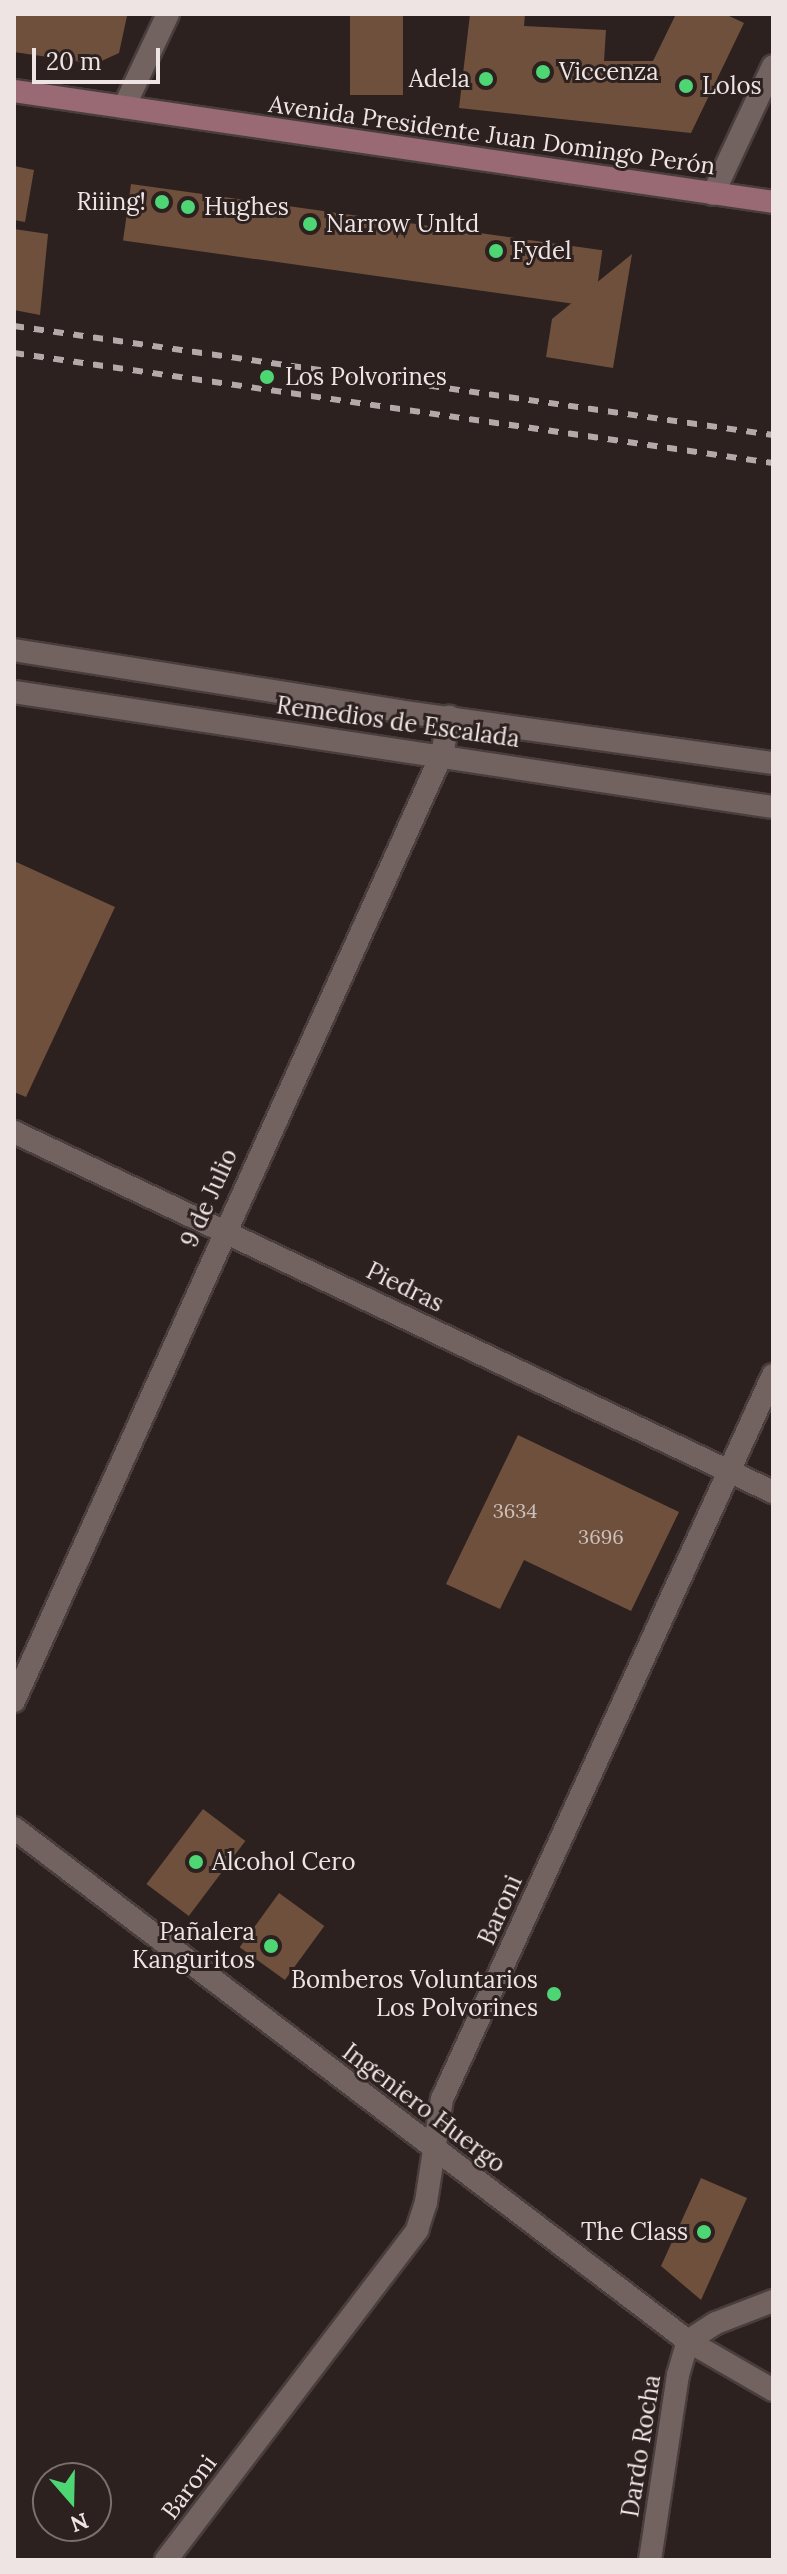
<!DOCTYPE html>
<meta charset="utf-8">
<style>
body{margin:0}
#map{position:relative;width:787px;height:2574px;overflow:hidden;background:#2d211f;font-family:Lora,serif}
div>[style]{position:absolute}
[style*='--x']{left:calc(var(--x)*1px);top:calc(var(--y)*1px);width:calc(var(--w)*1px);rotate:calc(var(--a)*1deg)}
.building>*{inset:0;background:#6e503d;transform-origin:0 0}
.roads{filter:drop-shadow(2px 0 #493e3d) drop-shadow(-2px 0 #493e3d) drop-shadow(0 2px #493e3d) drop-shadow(0 -2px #493e3d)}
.minor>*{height:22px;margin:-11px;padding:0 11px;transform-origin:11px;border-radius:11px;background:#726361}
.tertiary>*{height:22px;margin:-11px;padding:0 11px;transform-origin:11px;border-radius:11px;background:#726361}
.secondary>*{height:22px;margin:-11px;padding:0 11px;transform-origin:11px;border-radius:11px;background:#9a6a74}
.rail>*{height:6px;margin-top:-3px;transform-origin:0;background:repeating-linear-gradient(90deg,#b3a9a8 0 10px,transparent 0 20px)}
.dots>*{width:22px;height:22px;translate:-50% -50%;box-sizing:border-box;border:4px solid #2d211f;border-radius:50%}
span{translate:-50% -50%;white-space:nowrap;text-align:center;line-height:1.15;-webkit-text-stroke:6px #2d211f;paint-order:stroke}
.number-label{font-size:20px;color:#cdbfba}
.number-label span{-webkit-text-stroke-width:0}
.poi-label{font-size:24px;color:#ede4e3}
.left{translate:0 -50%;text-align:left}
.right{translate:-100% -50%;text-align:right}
.street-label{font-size:24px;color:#ede4e3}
.frame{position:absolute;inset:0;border:16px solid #ede4e3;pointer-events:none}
.north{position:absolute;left:32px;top:2462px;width:80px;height:80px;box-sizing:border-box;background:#2d211f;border:2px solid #7a6f6d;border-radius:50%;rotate:160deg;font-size:22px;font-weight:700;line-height:32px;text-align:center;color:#ede4e3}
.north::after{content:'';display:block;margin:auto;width:28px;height:36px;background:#4ed675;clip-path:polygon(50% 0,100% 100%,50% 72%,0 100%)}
.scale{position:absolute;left:32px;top:48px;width:128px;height:36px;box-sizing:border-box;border:4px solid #ede4e3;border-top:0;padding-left:10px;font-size:24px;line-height:28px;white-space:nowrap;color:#ede4e3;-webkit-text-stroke:6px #2d211f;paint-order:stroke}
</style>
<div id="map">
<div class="building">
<i style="clip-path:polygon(14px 14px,125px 14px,127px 16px,119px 53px,95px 64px,14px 52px)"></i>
<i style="left:350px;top:14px;width:53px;height:81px"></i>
<i style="clip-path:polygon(470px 14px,525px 14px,524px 26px,606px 30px,604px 61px,653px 61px,676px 14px,725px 14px,744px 23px,691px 133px,459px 108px)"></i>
<i style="clip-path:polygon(14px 166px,34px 170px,25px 222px,14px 220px)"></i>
<i style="left:131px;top:184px;width:476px;height:57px;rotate:8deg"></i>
<i style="clip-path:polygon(14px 229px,48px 234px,40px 315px,14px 310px)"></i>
<i style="clip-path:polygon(632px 254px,613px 368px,546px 357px,552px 319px)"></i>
<i style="clip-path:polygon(14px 861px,115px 907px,26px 1097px,14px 1092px)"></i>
<i style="clip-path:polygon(518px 1435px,679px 1512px,631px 1611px,524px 1560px,500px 1609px,446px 1584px)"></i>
<i style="left:203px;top:1809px;width:53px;height:94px;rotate:37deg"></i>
<i style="left:279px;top:1893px;width:56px;height:67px;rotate:36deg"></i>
<i style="clip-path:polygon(701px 2178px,747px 2198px,701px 2300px,661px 2266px)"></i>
</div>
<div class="roads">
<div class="minor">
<i style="--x:124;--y:107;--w:103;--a:-64.7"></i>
<i style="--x:713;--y:194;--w:141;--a:-64.9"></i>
<i style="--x:14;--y:650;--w:388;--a:9"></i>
<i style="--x:397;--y:711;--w:380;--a:7.9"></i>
<i style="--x:14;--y:692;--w:768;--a:8.62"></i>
<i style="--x:14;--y:1132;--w:840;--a:25.38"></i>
<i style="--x:14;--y:1701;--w:1039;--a:-65.68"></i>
<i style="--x:442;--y:754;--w:38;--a:-79"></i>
<i style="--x:166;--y:2560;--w:415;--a:-52.7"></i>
<i style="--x:417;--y:2230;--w:29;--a:-72"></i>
<i style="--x:426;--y:2202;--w:104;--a:-81.2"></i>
<i style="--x:442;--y:2099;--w:796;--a:-65.43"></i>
</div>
<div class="tertiary">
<i style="--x:14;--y:1828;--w:847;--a:37.28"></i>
<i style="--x:688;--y:2341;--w:98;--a:30"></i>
<i style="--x:688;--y:2341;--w:33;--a:-33"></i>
<i style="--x:716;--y:2323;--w:61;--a:-21.1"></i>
<i style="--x:650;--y:2560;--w:187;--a:-81.4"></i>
<i style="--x:678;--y:2375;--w:35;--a:-74"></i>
</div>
<div class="secondary">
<i style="--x:14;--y:91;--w:767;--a:8.32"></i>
</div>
</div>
<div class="rail">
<i style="--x:14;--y:326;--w:767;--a:8.17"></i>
<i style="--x:14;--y:353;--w:767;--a:8.25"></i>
</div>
<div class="dots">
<i style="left:543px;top:72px;background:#4ed675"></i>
<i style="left:486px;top:79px;background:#4ed675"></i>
<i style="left:686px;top:86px;background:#4ed675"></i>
<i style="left:162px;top:202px;background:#4ed675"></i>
<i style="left:188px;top:207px;background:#4ed675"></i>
<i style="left:310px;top:224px;background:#4ed675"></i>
<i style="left:496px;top:251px;background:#4ed675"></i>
<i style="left:267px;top:377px;background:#4ed675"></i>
<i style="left:196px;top:1862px;background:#4ed675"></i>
<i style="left:271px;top:1946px;background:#4ed675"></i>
<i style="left:554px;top:1994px;background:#4ed675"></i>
<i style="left:704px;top:2232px;background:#4ed675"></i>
</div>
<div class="number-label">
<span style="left:515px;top:1510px">3634</span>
<span style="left:601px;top:1536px">3696</span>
</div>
<div class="poi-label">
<span class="left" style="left:559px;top:72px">Viccenza</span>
<span class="right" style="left:470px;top:79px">Adela</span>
<span class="left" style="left:702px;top:86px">Lolos</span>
<span class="right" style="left:146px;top:202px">Riiing!</span>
<span class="left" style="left:204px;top:207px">Hughes</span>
<span class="left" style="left:326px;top:224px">Narrow Unltd</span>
<span class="left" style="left:512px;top:251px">Fydel</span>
<span class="left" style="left:285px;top:377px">Los Polvorines</span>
<span class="left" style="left:212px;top:1862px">Alcohol Cero</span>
<span class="right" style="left:255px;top:1946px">Pañalera<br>Kanguritos</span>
<span class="right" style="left:538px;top:1994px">Bomberos Voluntarios<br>Los Polvorines</span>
<span class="right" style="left:688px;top:2232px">The Class</span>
</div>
<div class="street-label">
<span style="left:492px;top:135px;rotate:8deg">Avenida Presidente Juan Domingo Perón</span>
<span style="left:398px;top:722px;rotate:8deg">Remedios de Escalada</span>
<span style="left:209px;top:1198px;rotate:-66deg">9 de Julio</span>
<span style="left:405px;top:1287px;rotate:26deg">Piedras</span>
<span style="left:500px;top:1910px;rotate:-66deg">Baroni</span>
<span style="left:424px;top:2108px;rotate:37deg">Ingeniero Huergo</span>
<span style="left:641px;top:2446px;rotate:-81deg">Dardo Rocha</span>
<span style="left:189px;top:2487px;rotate:-53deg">Baroni</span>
</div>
<div class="frame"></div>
<div class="north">N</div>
<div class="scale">20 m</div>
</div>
